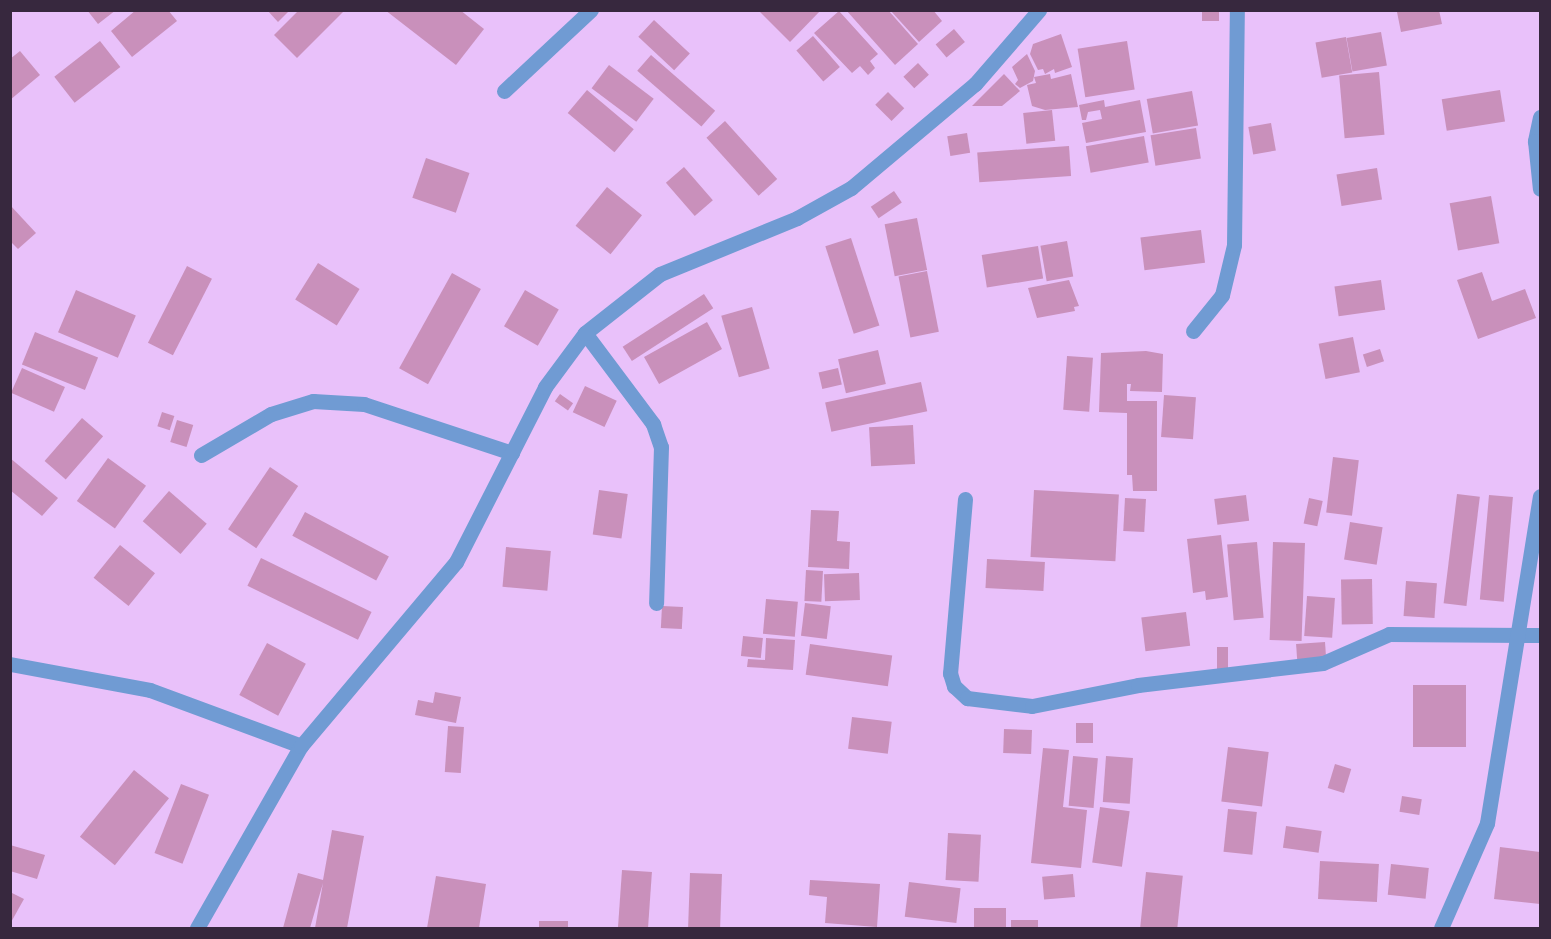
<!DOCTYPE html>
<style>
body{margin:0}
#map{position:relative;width:1551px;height:939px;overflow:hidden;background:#e9c1fa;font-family:"Asap Condensed",sans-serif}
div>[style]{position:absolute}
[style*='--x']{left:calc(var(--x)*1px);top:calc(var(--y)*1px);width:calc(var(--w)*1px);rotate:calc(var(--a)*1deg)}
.building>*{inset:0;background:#c990bb;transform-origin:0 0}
.minor>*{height:15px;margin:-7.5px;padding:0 7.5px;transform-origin:7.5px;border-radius:7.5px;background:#709bd3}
span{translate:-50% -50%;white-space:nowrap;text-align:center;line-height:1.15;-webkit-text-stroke:6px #f8f0fb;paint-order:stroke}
.frame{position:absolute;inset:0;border:12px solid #37283e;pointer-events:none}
</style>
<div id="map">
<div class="building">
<i style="clip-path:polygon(87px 10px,116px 10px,98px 24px)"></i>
<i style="clip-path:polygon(136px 10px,168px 10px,177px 21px,132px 57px,111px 31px)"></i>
<i style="clip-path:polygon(267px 10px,290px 10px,278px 22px)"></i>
<i style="clip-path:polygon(299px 10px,345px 10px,297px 58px,274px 35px)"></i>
<i style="clip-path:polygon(385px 10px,460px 10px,484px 29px,456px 65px)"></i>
<i style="clip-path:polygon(758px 10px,821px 10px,790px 42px)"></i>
<i style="clip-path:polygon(846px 10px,888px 10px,918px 44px,895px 65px)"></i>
<i style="clip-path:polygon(890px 10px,933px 10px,942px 21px,919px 42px)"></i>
<i style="left:1202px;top:10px;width:17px;height:11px"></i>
<i style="clip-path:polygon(1392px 10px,1439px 10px,1442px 24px,1401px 32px,1397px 12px)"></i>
<i style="clip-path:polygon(839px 11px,878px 54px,870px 61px,875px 68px,868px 75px,860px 66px,852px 73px,814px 33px)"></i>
<i style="left:654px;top:20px;width:49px;height:23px;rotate:43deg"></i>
<i style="left:954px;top:29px;width:17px;height:24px;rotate:50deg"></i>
<i style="left:1381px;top:32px;width:34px;height:35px;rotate:80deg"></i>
<i style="clip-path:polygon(1061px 34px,1072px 67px,1055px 73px,1054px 69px,1045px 74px,1043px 69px,1038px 70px,1030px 54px,1033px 44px)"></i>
<i style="left:813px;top:36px;width:41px;height:22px;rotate:49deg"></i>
<i style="left:1346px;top:37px;width:36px;height:31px;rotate:80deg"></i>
<i style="left:100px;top:41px;width:33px;height:58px;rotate:52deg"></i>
<i style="left:1127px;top:41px;width:49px;height:50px;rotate:81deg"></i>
<i style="clip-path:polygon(20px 51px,40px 75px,10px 100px,10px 59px)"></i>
<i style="clip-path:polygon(1027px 54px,1035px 71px,1033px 81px,1020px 88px,1015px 84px,1018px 80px,1012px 67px)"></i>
<i style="left:651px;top:55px;width:85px;height:21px;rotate:41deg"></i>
<i style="left:918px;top:63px;width:16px;height:20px;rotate:47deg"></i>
<i style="left:609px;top:65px;width:56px;height:29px;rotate:37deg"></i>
<i style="left:1379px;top:72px;width:63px;height:40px;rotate:85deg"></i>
<i style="clip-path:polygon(1004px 74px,1020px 91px,1002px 106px,972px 106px)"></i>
<i style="clip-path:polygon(1050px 74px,1051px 79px,1071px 74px,1078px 107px,1045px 110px,1032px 106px,1027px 85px,1036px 83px,1034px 77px)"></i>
<i style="left:587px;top:90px;width:61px;height:30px;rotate:40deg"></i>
<i style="left:1500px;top:90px;width:32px;height:59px;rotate:81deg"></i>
<i style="left:1192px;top:91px;width:35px;height:46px;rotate:80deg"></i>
<i style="left:888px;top:92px;width:23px;height:18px;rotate:45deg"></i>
<i style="clip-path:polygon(1104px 100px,1105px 107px,1140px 100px,1146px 132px,1086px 143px,1082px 123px,1102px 119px,1100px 110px,1088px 112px,1086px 120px,1082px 120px,1079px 105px)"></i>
<i style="left:1052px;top:110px;width:31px;height:29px;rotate:84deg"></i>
<i style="left:725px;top:121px;width:78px;height:25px;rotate:48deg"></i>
<i style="left:1271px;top:123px;width:28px;height:23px;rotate:80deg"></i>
<i style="left:1196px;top:128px;width:31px;height:46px;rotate:81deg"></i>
<i style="left:967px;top:133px;width:20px;height:20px;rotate:81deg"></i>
<i style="left:1144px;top:136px;width:27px;height:59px;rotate:80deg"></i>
<i style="left:1069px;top:146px;width:30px;height:92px;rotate:86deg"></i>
<i style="left:426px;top:158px;width:46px;height:42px;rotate:19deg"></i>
<i style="left:684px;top:167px;width:44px;height:24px;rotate:49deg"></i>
<i style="left:1377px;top:168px;width:32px;height:41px;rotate:81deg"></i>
<i style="left:607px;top:187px;width:45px;height:50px;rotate:39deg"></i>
<i style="left:894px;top:191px;width:14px;height:28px;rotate:56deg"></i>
<i style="left:1491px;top:196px;width:48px;height:42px;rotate:80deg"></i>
<i style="clip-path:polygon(10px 205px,36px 233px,18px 249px,10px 241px)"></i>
<i style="left:917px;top:218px;width:53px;height:33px;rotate:79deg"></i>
<i style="left:1201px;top:230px;width:33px;height:61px;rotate:83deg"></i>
<i style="left:851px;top:238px;width:92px;height:27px;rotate:72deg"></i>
<i style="left:1067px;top:241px;width:36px;height:27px;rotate:80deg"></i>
<i style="left:1038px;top:246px;width:33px;height:57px;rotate:81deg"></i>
<i style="left:318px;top:263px;width:49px;height:43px;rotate:32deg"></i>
<i style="left:187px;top:266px;width:28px;height:86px;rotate:27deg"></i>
<i style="left:927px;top:271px;width:62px;height:29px;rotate:79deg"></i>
<i style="clip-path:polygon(1482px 272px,1492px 301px,1525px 289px,1536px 318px,1478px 339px,1457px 280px)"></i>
<i style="left:452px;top:273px;width:33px;height:109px;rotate:29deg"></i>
<i style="clip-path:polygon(1069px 280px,1079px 306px,1074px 307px,1075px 311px,1037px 318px,1028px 288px)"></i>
<i style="left:1381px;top:280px;width:30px;height:47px;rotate:82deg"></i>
<i style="left:76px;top:290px;width:65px;height:46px;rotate:23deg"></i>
<i style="left:525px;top:290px;width:39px;height:42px;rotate:30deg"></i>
<i style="left:704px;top:294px;width:17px;height:97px;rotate:57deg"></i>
<i style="left:752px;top:307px;width:64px;height:32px;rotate:74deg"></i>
<i style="left:707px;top:322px;width:31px;height:72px;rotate:61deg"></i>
<i style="left:35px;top:332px;width:68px;height:35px;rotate:22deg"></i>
<i style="left:1353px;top:337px;width:36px;height:35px;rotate:79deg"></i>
<i style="left:1380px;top:349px;width:13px;height:18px;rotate:72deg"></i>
<i style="left:878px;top:350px;width:35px;height:41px;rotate:77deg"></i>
<i style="clip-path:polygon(1146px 351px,1163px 354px,1162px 392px,1130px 391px,1131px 384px,1127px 384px,1127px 401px,1157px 401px,1157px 491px,1133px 491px,1132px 475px,1127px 475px,1127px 413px,1099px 412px,1101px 353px)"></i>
<i style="left:1067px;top:356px;width:26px;height:54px;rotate:4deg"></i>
<i style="left:22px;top:368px;width:47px;height:27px;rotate:24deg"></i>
<i style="left:838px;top:368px;width:17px;height:20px;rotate:77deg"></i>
<i style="left:921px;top:382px;width:30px;height:98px;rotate:78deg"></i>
<i style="left:585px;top:386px;width:35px;height:29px;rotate:25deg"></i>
<i style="left:560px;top:394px;width:16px;height:9px;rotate:35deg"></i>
<i style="left:1164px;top:395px;width:32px;height:42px;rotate:4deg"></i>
<i style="left:162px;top:412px;width:13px;height:15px;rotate:18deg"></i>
<i style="left:82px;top:418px;width:28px;height:57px;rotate:41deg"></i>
<i style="left:177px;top:420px;width:17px;height:23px;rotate:17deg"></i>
<i style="left:913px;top:425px;width:39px;height:44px;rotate:87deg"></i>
<i style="left:1333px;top:457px;width:26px;height:56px;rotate:7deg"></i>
<i style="clip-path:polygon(10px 458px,58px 498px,42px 516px,10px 490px)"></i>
<i style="left:108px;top:458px;width:47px;height:53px;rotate:36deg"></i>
<i style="left:270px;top:467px;width:34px;height:75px;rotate:34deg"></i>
<i style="left:599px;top:490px;width:29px;height:45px;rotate:8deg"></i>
<i style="left:1034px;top:490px;width:85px;height:67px;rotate:3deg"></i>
<i style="left:169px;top:491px;width:50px;height:40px;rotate:41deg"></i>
<i style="left:1457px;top:494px;width:23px;height:110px;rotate:7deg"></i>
<i style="left:1246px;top:495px;width:26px;height:32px;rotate:83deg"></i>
<i style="left:1489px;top:495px;width:24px;height:105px;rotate:5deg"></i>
<i style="left:1125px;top:498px;width:21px;height:33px;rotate:3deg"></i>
<i style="left:1309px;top:498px;width:14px;height:26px;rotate:12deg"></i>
<i style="clip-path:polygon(811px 510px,839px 511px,837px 541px,850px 542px,849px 569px,808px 567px)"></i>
<i style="left:305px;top:512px;width:95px;height:27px;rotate:28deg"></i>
<i style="left:1350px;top:522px;width:33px;height:38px;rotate:9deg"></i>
<i style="clip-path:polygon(1221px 535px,1228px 597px,1206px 600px,1205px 591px,1193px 593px,1187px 539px)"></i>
<i style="left:1257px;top:542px;width:76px;height:30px;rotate:85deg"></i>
<i style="left:1273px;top:542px;width:32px;height:98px;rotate:2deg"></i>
<i style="left:120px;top:545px;width:45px;height:42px;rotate:39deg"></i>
<i style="left:506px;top:547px;width:45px;height:40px;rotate:5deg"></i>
<i style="left:261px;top:558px;width:123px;height:31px;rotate:26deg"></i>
<i style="left:987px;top:559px;width:58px;height:29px;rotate:3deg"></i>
<i style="left:806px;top:570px;width:17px;height:31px;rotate:3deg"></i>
<i style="left:859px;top:573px;width:27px;height:35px;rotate:88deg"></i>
<i style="left:1372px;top:579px;width:45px;height:31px;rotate:89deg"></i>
<i style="left:1406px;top:581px;width:31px;height:35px;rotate:4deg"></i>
<i style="left:1307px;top:596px;width:28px;height:40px;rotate:4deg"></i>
<i style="left:766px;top:599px;width:32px;height:35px;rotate:5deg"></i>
<i style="left:805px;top:603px;width:26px;height:33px;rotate:7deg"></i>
<i style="left:662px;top:606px;width:21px;height:22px;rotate:3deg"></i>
<i style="left:1186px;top:612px;width:34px;height:45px;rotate:83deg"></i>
<i style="left:743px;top:636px;width:20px;height:20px;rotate:6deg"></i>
<i style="clip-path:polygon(766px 638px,795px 640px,793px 670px,747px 667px,748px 659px,765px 660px)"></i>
<i style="left:1325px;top:642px;width:16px;height:29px;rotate:86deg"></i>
<i style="left:267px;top:643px;width:44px;height:59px;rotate:28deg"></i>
<i style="left:810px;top:644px;width:83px;height:31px;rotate:8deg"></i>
<i style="left:1217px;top:647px;width:11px;height:25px"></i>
<i style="left:1413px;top:685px;width:53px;height:62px"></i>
<i style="clip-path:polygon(435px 692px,461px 697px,456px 723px,415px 715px,418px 700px,433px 703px)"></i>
<i style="left:852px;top:717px;width:40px;height:32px;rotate:7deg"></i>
<i style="left:1076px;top:723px;width:17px;height:20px"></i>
<i style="left:448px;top:726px;width:16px;height:46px;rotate:4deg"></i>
<i style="left:1004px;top:729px;width:28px;height:24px;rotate:2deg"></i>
<i style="left:1228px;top:747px;width:41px;height:55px;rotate:7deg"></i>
<i style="clip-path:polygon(1043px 748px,1069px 750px,1063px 807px,1087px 810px,1081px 868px,1031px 863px)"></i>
<i style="left:1073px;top:756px;width:25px;height:50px;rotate:5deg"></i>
<i style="left:1106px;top:756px;width:27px;height:46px;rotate:4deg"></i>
<i style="left:1335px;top:764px;width:17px;height:25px;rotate:17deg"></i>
<i style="left:134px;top:770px;width:45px;height:86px;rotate:39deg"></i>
<i style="left:181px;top:784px;width:30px;height:74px;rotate:21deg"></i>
<i style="left:1402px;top:796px;width:20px;height:16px;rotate:9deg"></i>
<i style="left:1100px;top:807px;width:30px;height:56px;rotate:8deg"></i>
<i style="left:1228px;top:809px;width:29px;height:43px;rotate:6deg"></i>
<i style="left:1286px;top:826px;width:36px;height:22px;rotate:8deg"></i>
<i style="clip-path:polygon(332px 830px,364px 836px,347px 928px,315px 928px,323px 883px,310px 928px,283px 928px,298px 873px,323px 880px)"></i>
<i style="left:948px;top:833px;width:33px;height:47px;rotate:3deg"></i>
<i style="clip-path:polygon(10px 845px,45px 855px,37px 879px,10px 871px)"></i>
<i style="clip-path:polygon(1500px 847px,1540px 852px,1540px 904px,1494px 899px)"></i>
<i style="left:1320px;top:861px;width:59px;height:38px;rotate:3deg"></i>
<i style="left:1391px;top:864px;width:38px;height:31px;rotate:6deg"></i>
<i style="left:622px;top:870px;width:30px;height:58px;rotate:4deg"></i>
<i style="left:1146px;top:872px;width:37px;height:56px;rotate:6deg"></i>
<i style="left:690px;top:873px;width:32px;height:55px;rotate:2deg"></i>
<i style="left:1073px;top:874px;width:23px;height:31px;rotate:85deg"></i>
<i style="clip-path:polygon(436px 876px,486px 884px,479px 928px,427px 928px)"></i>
<i style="clip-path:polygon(810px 880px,880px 884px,877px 927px,825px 923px,827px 897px,809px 895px)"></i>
<i style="left:909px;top:882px;width:52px;height:35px;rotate:7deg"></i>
<i style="clip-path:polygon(10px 892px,24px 899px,10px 924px)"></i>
<i style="left:974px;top:908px;width:32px;height:20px"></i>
<i style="left:1011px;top:920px;width:27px;height:8px"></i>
<i style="left:539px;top:921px;width:29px;height:7px"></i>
</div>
<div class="minor">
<i style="--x:504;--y:91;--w:119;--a:-43"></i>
<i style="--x:1540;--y:117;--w:25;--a:102"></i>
<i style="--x:1535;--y:141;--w:48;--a:84.1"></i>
<i style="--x:1193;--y:331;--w:46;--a:-51.1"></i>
<i style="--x:1222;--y:295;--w:51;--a:-76.5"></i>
<i style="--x:1234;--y:245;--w:235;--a:-89.3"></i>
<i style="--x:585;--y:333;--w:114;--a:53.2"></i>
<i style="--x:653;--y:424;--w:24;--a:71"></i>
<i style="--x:661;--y:447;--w:156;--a:91.8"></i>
<i style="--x:201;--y:455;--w:81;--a:-30.4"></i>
<i style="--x:271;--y:414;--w:44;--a:-17.2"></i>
<i style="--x:313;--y:401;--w:51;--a:3.4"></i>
<i style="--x:364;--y:404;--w:156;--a:18.3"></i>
<i style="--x:965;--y:499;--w:175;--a:94.9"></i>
<i style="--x:950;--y:673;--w:14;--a:73"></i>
<i style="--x:954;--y:686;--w:18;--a:43"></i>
<i style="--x:967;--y:698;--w:65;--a:7"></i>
<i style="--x:1032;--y:706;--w:108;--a:-11.2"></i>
<i style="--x:1138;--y:685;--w:186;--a:-6.8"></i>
<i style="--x:1323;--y:663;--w:72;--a:-23.7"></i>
<i style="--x:1389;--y:634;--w:151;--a:0.4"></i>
<i style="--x:10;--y:664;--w:142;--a:10.5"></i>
<i style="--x:150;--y:690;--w:161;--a:20.3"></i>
<i style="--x:197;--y:928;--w:210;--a:-60.3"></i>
<i style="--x:301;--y:746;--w:241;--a:-49.9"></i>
<i style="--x:456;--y:562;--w:196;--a:-63"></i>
<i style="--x:545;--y:387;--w:67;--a:-53.5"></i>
<i style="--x:585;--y:333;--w:95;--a:-38.2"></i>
<i style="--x:660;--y:274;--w:148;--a:-22.2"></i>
<i style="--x:797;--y:218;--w:62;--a:-29.1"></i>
<i style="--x:851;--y:188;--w:162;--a:-40"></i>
<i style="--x:975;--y:84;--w:98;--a:-49.1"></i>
<i style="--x:1441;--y:928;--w:115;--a:-66.3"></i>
<i style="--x:1487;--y:823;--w:331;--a:-80.8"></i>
</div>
<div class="frame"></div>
</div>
